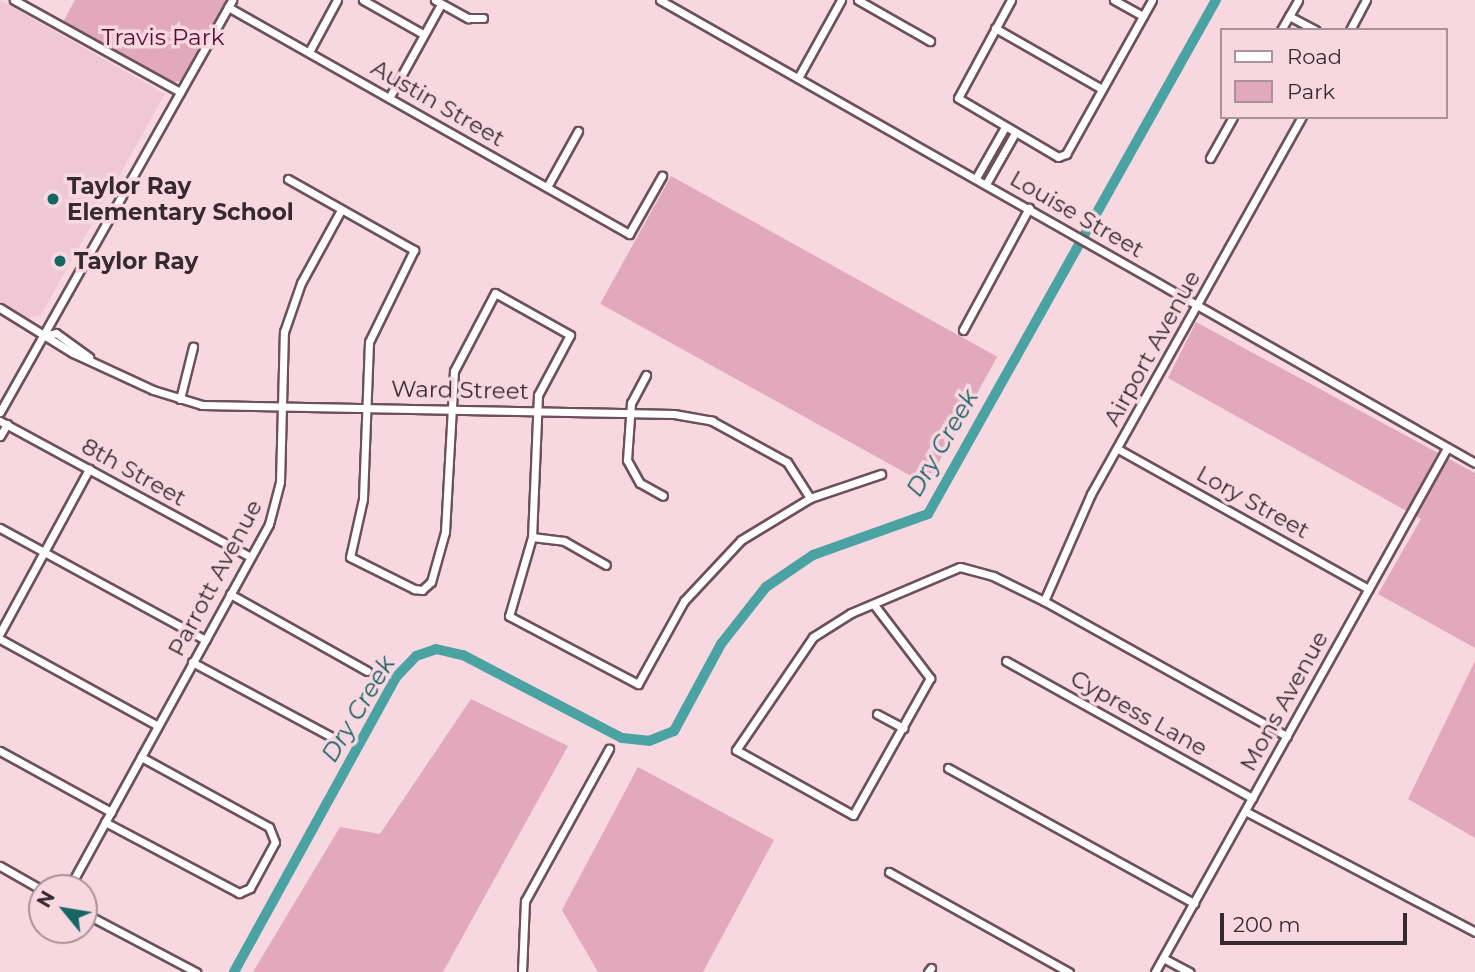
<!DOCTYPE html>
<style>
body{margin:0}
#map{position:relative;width:1475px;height:972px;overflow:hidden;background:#f7d8e1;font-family:Montserrat,sans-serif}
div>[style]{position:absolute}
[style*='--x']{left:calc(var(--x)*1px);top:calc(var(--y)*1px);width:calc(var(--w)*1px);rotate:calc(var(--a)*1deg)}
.built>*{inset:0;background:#f0c8d5}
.green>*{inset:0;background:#e1a9bb;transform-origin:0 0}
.river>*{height:10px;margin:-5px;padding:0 5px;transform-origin:5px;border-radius:5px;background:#4aa2a3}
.roads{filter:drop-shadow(2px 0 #6c515a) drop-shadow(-2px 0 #6c515a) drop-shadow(0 2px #6c515a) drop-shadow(0 -2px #6c515a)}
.minor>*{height:7px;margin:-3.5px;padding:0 3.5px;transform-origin:3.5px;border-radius:3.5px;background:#fff}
.dots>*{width:19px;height:19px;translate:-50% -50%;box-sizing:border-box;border:4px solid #f7d8e1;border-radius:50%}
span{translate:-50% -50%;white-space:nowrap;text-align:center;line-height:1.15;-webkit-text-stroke:7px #f7d8e1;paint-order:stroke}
.park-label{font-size:23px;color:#5a0b32}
.street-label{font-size:23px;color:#362a2e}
.poi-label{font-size:23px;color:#362a2e;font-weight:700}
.left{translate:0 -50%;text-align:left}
.water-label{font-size:24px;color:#186162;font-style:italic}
.legend{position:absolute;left:1220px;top:28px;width:228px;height:91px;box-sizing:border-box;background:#f7d8e1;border:2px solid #aa9299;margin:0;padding:9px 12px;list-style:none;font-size:21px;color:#362a2e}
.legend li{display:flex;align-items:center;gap:14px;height:35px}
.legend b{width:35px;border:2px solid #aa9299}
.north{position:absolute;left:28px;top:874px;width:70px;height:70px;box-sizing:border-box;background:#f7d8e1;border:2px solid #aa9299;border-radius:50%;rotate:300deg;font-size:19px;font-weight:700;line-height:28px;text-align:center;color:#362a2e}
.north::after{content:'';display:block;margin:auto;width:24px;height:32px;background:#176666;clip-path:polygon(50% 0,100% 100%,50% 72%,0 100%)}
.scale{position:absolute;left:1220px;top:913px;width:187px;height:32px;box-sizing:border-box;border:4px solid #362a2e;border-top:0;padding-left:9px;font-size:21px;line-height:24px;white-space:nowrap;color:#362a2e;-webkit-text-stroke:5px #f7d8e1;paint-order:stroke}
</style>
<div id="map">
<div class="built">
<i style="clip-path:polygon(0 0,165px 94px,41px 315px,29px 318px,0 302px)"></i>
</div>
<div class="green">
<i style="clip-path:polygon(75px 0,226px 0,180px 81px,169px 83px,63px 22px)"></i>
<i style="left:671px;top:176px;width:373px;height:146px;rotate:29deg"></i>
<i style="clip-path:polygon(1196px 322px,1475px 473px,1475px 648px,1378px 594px,1421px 519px,1168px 378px)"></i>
<i style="clip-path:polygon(1475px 661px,1475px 838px,1408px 799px)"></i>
<i style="clip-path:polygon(471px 699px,568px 746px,443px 972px,253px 972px,340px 827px,380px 834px)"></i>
<i style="clip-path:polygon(638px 767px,774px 840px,703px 972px,598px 972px,562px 910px)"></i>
</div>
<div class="river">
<i style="--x:234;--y:972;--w:337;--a:-61.2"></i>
<i style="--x:396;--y:677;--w:29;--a:-46"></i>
<i style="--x:416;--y:656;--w:21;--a:-19"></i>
<i style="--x:436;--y:649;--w:28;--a:13"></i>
<i style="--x:463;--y:655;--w:179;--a:27.6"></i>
<i style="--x:622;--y:738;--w:27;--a:6"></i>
<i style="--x:649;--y:741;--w:27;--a:-22"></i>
<i style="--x:674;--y:731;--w:99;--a:-61.6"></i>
<i style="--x:721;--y:644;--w:73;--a:-51.7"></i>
<i style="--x:766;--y:587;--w:57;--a:-34.2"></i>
<i style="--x:813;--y:555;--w:122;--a:-19.6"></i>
<i style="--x:928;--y:514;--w:589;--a:-60.74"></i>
</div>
<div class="roads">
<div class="minor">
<i style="--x:14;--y:0;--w:190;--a:29"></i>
<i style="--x:363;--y:0;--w:69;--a:29.5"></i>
<i style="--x:435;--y:0;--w:38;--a:29"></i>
<i style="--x:468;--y:18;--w:15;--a:0"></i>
<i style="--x:660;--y:0;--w:937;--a:29.6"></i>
<i style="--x:858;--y:0;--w:83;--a:29.7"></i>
<i style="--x:1011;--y:0;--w:111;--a:118.4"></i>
<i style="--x:958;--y:98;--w:116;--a:30.5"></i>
<i style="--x:1058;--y:157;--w:9;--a:-21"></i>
<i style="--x:1066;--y:154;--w:176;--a:-60.8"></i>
<i style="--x:1114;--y:0;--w:33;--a:29"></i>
<i style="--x:228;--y:7;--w:461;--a:29.5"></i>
<i style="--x:629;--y:234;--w:67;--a:-60.4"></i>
<i style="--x:1289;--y:16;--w:30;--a:28"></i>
<i style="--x:995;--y:28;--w:123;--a:29.7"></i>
<i style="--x:1281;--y:30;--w:34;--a:-60"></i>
<i style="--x:1350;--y:30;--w:34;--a:-62"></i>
<i style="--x:309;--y:52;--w:59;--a:-61.7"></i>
<i style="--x:798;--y:78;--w:89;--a:-61.1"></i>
<i style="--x:389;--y:98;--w:107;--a:-61"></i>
<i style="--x:1210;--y:158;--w:47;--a:-60.7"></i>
<i style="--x:976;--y:178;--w:59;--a:-60.4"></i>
<i style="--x:288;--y:179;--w:145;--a:29.4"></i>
<i style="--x:414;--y:250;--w:102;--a:116.1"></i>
<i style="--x:369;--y:342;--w:157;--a:92.2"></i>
<i style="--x:363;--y:499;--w:59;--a:102.6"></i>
<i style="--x:350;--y:557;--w:72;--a:26.6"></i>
<i style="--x:414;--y:589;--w:8;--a:7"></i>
<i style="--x:422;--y:590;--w:12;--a:-42"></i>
<i style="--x:431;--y:582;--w:52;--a:-74.4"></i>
<i style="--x:445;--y:532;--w:161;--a:-86.8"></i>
<i style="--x:454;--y:371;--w:88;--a:-62.3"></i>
<i style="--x:495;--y:293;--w:86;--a:29.2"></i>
<i style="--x:570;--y:335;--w:68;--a:118.1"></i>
<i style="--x:538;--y:395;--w:142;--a:92.4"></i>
<i style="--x:532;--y:537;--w:82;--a:106.2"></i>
<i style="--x:509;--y:616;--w:146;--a:27.8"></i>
<i style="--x:638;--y:684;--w:95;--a:-61"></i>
<i style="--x:684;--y:601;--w:83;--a:-46.9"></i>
<i style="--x:741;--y:540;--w:81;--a:-31.3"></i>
<i style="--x:810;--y:498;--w:75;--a:-18.7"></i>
<i style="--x:986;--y:184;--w:59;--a:-60.4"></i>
<i style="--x:547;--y:187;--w:64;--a:-61"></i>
<i style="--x:0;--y:308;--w:86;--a:31.7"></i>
<i style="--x:73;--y:353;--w:88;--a:24.8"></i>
<i style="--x:153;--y:390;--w:51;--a:17"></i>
<i style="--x:202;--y:405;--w:472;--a:1.1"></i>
<i style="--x:674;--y:414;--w:39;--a:10"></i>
<i style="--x:712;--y:421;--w:85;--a:28.7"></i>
<i style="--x:787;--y:462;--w:43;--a:57.4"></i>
<i style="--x:963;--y:330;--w:139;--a:-61.6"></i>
<i style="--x:48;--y:335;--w:8;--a:-14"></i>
<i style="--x:56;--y:333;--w:41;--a:36"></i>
<i style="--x:646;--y:375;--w:32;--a:118"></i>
<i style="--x:631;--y:403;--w:57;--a:94"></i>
<i style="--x:627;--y:460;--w:26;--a:61"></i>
<i style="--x:640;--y:483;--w:26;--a:29"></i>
<i style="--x:180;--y:399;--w:54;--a:-76"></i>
<i style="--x:0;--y:412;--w:473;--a:-60.6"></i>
<i style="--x:0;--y:421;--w:285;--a:28.5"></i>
<i style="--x:0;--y:436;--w:14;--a:-60"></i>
<i style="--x:1118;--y:449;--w:287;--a:29.2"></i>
<i style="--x:0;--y:528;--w:234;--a:28.6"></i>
<i style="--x:532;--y:537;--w:32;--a:7"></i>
<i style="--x:564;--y:541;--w:48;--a:29.7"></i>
<i style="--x:230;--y:594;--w:157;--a:29.3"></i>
<i style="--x:1044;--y:601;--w:117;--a:-66.3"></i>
<i style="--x:1091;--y:494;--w:432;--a:-60.8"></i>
<i style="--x:875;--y:606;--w:91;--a:52.6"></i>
<i style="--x:930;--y:678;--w:157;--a:119.3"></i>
<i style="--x:853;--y:815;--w:134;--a:-150.9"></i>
<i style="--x:736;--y:750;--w:137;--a:-55.7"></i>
<i style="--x:813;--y:637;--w:45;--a:-32.3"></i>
<i style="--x:851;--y:613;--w:118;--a:-22.9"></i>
<i style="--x:960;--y:567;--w:34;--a:15"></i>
<i style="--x:993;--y:576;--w:57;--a:26.1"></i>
<i style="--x:1044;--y:601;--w:278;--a:29.1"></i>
<i style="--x:0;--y:633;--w:187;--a:-61.5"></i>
<i style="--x:0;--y:639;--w:180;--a:28.8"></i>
<i style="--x:1006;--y:661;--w:282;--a:29.1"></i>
<i style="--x:192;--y:662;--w:159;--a:28.2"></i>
<i style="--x:877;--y:714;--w:30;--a:28"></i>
<i style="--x:0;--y:751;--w:127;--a:28.8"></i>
<i style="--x:948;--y:768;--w:281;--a:28.8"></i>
<i style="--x:1245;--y:811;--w:260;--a:27.7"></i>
<i style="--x:105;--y:822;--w:152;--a:27.9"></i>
<i style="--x:239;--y:893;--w:12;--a:-24"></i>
<i style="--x:250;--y:888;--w:52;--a:-61.5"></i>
<i style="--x:275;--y:842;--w:16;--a:-112"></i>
<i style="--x:269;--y:827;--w:146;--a:-151.3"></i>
<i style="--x:0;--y:866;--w:48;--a:29.7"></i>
<i style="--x:889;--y:872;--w:206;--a:29.1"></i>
<i style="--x:69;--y:888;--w:415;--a:-61.2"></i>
<i style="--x:269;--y:524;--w:43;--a:-75.3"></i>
<i style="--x:280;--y:482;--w:150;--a:-88.5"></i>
<i style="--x:284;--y:332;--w:52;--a:-70.9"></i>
<i style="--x:301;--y:283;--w:83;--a:-61.3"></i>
<i style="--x:84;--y:913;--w:127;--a:27.8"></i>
<i style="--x:1163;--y:958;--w:30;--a:28"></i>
<i style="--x:522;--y:972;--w:71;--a:-87.6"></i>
<i style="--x:525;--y:901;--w:174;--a:-61.1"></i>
<i style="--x:928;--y:972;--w:5;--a:-53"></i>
<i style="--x:1155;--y:972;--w:600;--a:-60.87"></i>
</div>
</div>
<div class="dots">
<i style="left:53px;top:199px;background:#176666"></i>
<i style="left:60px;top:261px;background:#176666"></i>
</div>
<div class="park-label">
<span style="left:163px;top:37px">Travis Park</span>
</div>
<div class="street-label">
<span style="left:438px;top:103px;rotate:30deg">Austin Street</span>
<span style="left:1077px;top:214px;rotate:30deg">Louise Street</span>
<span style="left:1152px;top:348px;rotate:-61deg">Airport Avenue</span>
<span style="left:460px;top:390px;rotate:1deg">Ward Street</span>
<span style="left:134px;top:472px;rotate:29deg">8th Street</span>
<span style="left:1253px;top:502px;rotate:29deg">Lory Street</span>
<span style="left:215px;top:578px;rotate:-62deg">Parrott Avenue</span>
<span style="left:1284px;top:701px;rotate:-61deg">Mons Avenue</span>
<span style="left:1139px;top:713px;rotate:29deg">Cypress Lane</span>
</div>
<div class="poi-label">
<span class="left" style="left:67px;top:199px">Taylor Ray<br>Elementary School</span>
<span class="left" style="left:74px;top:261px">Taylor Ray</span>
</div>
<div class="water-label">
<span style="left:942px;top:443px;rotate:-60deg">Dry Creek</span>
<span style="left:358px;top:709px;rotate:-59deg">Dry Creek</span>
</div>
<ul class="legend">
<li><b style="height:9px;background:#fff"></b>Road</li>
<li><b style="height:19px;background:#e1a9bb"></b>Park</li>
</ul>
<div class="north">N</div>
<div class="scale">200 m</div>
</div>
